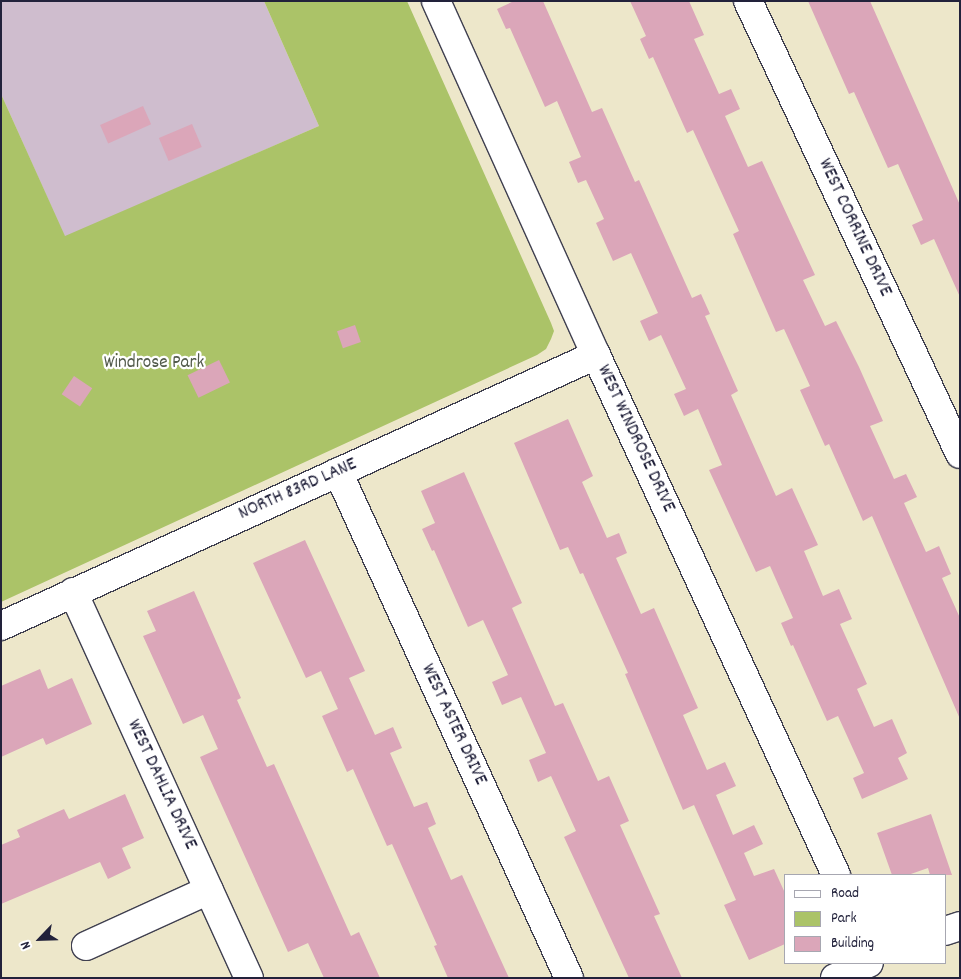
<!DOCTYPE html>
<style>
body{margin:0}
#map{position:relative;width:961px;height:979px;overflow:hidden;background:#ede7ca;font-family:Dekko,sans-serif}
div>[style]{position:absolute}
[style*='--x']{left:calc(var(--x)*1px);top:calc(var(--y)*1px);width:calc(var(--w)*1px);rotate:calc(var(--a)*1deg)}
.industrial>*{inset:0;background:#cfbdce}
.green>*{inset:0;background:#abc368}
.building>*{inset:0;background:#dba6b9;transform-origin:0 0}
.roads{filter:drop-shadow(1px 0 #404050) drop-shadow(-1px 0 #404050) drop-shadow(0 1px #404050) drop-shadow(0 -1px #404050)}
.minor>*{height:28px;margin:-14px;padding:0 14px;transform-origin:14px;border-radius:14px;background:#fff}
span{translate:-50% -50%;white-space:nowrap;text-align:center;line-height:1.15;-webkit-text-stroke:4.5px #fff;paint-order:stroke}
.street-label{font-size:19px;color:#22223b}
.park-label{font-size:19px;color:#525a4b}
.frame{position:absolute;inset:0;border:2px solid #22223b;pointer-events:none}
.legend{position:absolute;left:784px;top:874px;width:162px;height:90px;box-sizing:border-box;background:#fff;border:1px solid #a7a7b1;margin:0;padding:6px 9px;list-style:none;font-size:15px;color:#22223b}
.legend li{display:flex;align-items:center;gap:10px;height:25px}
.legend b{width:25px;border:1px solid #a7a7b1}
.north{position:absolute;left:15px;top:914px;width:50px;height:50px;-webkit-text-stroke:4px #fff;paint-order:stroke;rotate:246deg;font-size:14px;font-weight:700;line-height:20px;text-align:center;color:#22223b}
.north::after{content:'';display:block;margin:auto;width:18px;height:22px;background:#22223b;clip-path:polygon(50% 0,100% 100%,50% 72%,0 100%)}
</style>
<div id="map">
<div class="industrial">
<i style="clip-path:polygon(1px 1px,264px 1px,319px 126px,65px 237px,1px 94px)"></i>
</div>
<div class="green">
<i style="clip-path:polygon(264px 1px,407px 1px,551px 323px,554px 331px,551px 339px,546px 349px,537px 355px,1px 602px,1px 94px,65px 236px,319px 126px)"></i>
</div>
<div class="building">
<i style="clip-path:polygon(514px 1px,543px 1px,592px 112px,602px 108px,635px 182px,639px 180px,692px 298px,701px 294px,710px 314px,705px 316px,738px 391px,731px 395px,776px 496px,792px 488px,818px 545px,804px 551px,823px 596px,839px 589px,852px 619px,840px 624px,867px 684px,857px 689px,874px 727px,892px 719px,907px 753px,898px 758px,908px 779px,862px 799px,853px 778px,864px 773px,838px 716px,827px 721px,793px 645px,791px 646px,781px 623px,793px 618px,770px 566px,756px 572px,709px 470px,722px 465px,698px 409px,684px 416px,674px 394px,686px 389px,661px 335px,649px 341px,640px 321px,658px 313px,631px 253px,613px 261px,596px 223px,604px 219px,586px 180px,578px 183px,569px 162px,581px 157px,557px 101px,545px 107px,510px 28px,506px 29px,497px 9px)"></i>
<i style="clip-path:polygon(630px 1px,689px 1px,704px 35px,694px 39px,719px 94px,731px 89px,740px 109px,725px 116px,748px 167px,762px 161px,815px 275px,803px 280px,825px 326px,836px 321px,859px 367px,883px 421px,870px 426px,894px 479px,906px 474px,917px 497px,904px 503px,926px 552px,939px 546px,951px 574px,942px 578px,960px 618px,960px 719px,872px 516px,863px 521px,829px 444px,825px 446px,800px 390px,810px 386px,784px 329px,776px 332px,733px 234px,739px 231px,693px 130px,687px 133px,653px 57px,649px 59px,640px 39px,646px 36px)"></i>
<i style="clip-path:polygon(808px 1px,870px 1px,960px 205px,960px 297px,934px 239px,921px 245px,912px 225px,923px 220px,898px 164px,888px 168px,854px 92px,849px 94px)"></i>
<i style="left:143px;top:106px;width:20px;height:47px;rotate:66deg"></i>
<i style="left:192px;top:124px;width:25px;height:36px;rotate:67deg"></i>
<i style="left:355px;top:325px;width:18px;height:19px;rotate:71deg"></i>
<i style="left:219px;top:360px;width:25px;height:35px;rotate:64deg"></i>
<i style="left:74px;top:376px;width:22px;height:22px;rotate:34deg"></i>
<i style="clip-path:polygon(568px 419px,593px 476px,582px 482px,607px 538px,619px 533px,627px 553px,616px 558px,641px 614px,654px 608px,698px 708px,683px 715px,707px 770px,725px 762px,736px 786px,716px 795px,733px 835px,754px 825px,763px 844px,744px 853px,754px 876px,774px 869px,785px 893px,785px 944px,749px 960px,724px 905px,736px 900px,694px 805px,683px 810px,625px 674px,628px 673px,583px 573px,580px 574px,568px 547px,560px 550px,514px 443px)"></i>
<i style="clip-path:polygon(464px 472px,522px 603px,512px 608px,555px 706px,563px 703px,598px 781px,609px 776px,629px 821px,620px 825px,660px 914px,654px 916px,682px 978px,629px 978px,564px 837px,576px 831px,551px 776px,538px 782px,529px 760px,546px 753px,521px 697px,502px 705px,492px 682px,508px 675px,483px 620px,468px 627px,434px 550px,432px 551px,422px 529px,435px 523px,421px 491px)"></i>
<i style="clip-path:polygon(305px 540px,365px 671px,349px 678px,375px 735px,393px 727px,402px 748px,390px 753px,414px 807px,427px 802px,436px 824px,428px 828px,451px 880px,462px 875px,509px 978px,448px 978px,434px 946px,437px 945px,392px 844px,387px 846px,353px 769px,347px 772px,322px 716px,338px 709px,321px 671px,306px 678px,253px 563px)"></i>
<i style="clip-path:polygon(194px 591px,241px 698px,237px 700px,267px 767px,274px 764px,351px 936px,359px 932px,380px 978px,324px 978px,308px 943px,288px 952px,200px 757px,218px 749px,203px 715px,183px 724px,143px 636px,156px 631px,147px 611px)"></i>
<i style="clip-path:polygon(40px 669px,48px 689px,72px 678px,92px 724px,46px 745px,43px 738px,1px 757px,1px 686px)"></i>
<i style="clip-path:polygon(125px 794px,144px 838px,122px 848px,131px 868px,108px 879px,100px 862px,1px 904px,1px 845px,20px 837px,17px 830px,64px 809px,69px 819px)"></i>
<i style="clip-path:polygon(931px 814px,952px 875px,930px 875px,928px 868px,908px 875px,892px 875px,877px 833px)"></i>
</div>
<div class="roads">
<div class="minor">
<i style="--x:436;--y:1;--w:388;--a:65.7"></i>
<i style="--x:596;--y:355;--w:573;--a:65.22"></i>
<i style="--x:748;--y:1;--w:500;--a:64.92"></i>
<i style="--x:338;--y:472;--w:556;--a:65.46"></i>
<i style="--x:73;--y:592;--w:424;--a:65.5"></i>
<i style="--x:1;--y:626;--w:654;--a:-24.49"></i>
<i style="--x:945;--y:931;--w:16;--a:-18"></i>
<i style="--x:86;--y:946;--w:135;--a:-24.5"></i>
<i style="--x:835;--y:978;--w:37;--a:-24"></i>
</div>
</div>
<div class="street-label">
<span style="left:854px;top:228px;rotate:65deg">WEST CORRINE DRIVE</span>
<span style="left:635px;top:439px;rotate:65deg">WEST WINDROSE DRIVE</span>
<span style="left:298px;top:490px;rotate:-24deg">NORTH 83RD LANE</span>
<span style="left:453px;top:725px;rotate:65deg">WEST ASTER DRIVE</span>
<span style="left:161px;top:785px;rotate:65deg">WEST DAHLIA DRIVE</span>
</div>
<div class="park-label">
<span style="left:154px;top:364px">Windrose Park</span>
</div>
<div class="frame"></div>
<ul class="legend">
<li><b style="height:6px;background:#fff"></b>Road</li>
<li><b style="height:14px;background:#abc368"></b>Park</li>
<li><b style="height:14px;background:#dba6b9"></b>Building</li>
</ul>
<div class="north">N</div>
</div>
